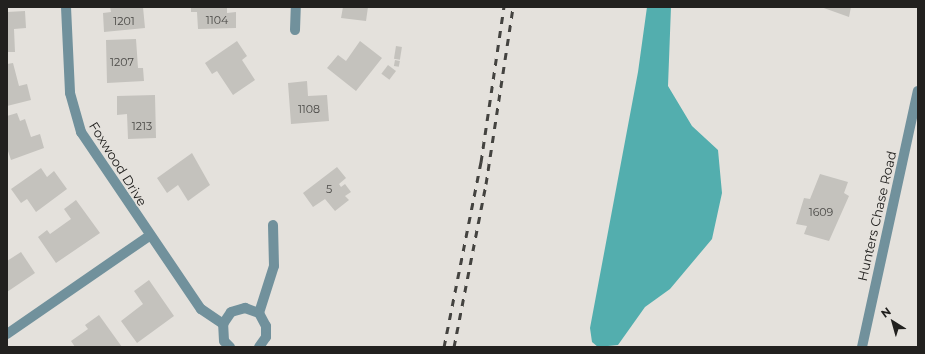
<!DOCTYPE html>
<style>
body{margin:0}
#map{position:relative;width:925px;height:354px;overflow:hidden;background:#e4e1dc;font-family:Montserrat,sans-serif}
div>[style]{position:absolute}
[style*='--x']{left:calc(var(--x)*1px);top:calc(var(--y)*1px);width:calc(var(--w)*1px);rotate:calc(var(--a)*1deg)}
.water>*{inset:0;background:#53aeae}
.building>*{inset:0;background:#c4c2bd;transform-origin:0 0}
.minor>*{height:10px;margin:-5px;padding:0 5px;transform-origin:5px;border-radius:5px;background:#71919c}
.rail>*{height:3px;margin-top:-1.5px;transform-origin:0;background:repeating-linear-gradient(90deg,#444340 0 7px,transparent 0 14px)}
span{translate:-50% -50%;white-space:nowrap;text-align:center;line-height:1.15;-webkit-text-stroke:3.5px #e4e1dc;paint-order:stroke}
.number-label{font-size:11px;color:#4a4946}
.number-label span{-webkit-text-stroke-width:0}
.street-label{font-size:13px;color:#22211f}
.frame{position:absolute;inset:0;border:8px solid #22211f;pointer-events:none}
.north{position:absolute;left:873px;top:302px;width:40px;height:40px;-webkit-text-stroke:3px #e4e1dc;paint-order:stroke;rotate:323deg;font-size:11px;font-weight:700;line-height:16px;text-align:center;color:#22211f}
.north::after{content:'';display:block;margin:auto;width:14px;height:18px;background:#22211f;clip-path:polygon(50% 0,100% 100%,50% 72%,0 100%)}
</style>
<div id="map">
<div class="water">
<i style="clip-path:polygon(647px 7px,671px 7px,668px 86px,692px 126px,718px 150px,722px 193px,712px 239px,670px 289px,645px 307px,618px 345px,598px 347px,592px 342px,590px 328px,638px 72px)"></i>
</div>
<div class="building">
<i style="clip-path:polygon(110px 7px,143px 7px,145px 28px,104px 32px,103px 13px,111px 12px)"></i>
<i style="clip-path:polygon(191px 7px,227px 7px,227px 13px,236px 12px,236px 28px,198px 29px,197px 12px,191px 12px)"></i>
<i style="clip-path:polygon(343px 7px,368px 7px,366px 21px,341px 18px)"></i>
<i style="clip-path:polygon(821px 7px,851px 7px,849px 17px)"></i>
<i style="clip-path:polygon(25px 11px,26px 28px,14px 29px,15px 52px,7px 52px,7px 12px)"></i>
<i style="clip-path:polygon(136px 39px,138px 68px,143px 68px,144px 81px,107px 83px,106px 40px)"></i>
<i style="clip-path:polygon(237px 41px,247px 56px,242px 60px,255px 80px,233px 95px,217px 71px,212px 74px,205px 63px)"></i>
<i style="clip-path:polygon(360px 41px,382px 58px,356px 91px,327px 68px,338px 55px,346px 61px)"></i>
<i style="left:396px;top:46px;width:6px;height:13px;rotate:9deg"></i>
<i style="left:395px;top:60px;width:5px;height:6px;rotate:11deg"></i>
<i style="clip-path:polygon(13px 63px,19px 86px,27px 84px,31px 100px,7px 106px,7px 64px)"></i>
<i style="left:388px;top:65px;width:10px;height:11px;rotate:37deg"></i>
<i style="clip-path:polygon(307px 81px,308px 96px,327px 95px,329px 121px,291px 124px,288px 83px)"></i>
<i style="clip-path:polygon(155px 95px,156px 138px,128px 139px,127px 114px,117px 115px,117px 96px)"></i>
<i style="clip-path:polygon(17px 113px,20px 121px,25px 119px,31px 137px,40px 134px,44px 148px,11px 160px,7px 148px,7px 116px)"></i>
<i style="clip-path:polygon(192px 153px,210px 185px,188px 201px,178px 185px,167px 193px,157px 178px)"></i>
<i style="clip-path:polygon(337px 167px,346px 178px,339px 184px,341px 187px,345px 184px,351px 192px,345px 196px,349px 200px,335px 211px,325px 199px,313px 207px,303px 193px)"></i>
<i style="clip-path:polygon(41px 168px,47px 177px,54px 171px,67px 189px,36px 212px,27px 199px,21px 203px,11px 189px)"></i>
<i style="clip-path:polygon(820px 174px,848px 182px,844px 193px,849px 196px,829px 241px,804px 234px,807px 226px,796px 224px,804px 198px,810px 199px)"></i>
<i style="clip-path:polygon(76px 200px,100px 233px,56px 263px,38px 237px,47px 230px,50px 234px,71px 219px,64px 209px)"></i>
<i style="clip-path:polygon(21px 252px,35px 273px,7px 292px,7px 261px)"></i>
<i style="clip-path:polygon(149px 280px,174px 316px,137px 343px,121px 321px,143px 304px,134px 291px)"></i>
<i style="clip-path:polygon(99px 315px,122px 347px,75px 347px,71px 341px,88px 329px,85px 325px)"></i>
</div>
<div class="minor">
<i style="--x:66;--y:7;--w:86;--a:87.3"></i>
<i style="--x:70;--y:93;--w:41;--a:74.2"></i>
<i style="--x:81;--y:132;--w:214;--a:55.9"></i>
<i style="--x:201;--y:309;--w:27;--a:34"></i>
<i style="--x:295;--y:30;--w:23;--a:-88"></i>
<i style="--x:259;--y:313;--w:49;--a:-72.3"></i>
<i style="--x:274;--y:266;--w:41;--a:-91.4"></i>
<i style="--x:7;--y:334;--w:173;--a:-34.6"></i>
<i style="--x:230;--y:347;--w:8;--a:-135"></i>
<i style="--x:224;--y:341;--w:17;--a:-93"></i>
<i style="--x:223;--y:324;--w:14;--a:-56"></i>
<i style="--x:231;--y:312;--w:15;--a:-16"></i>
<i style="--x:245;--y:308;--w:15;--a:20"></i>
<i style="--x:259;--y:313;--w:15;--a:62"></i>
<i style="--x:266;--y:326;--w:11;--a:90"></i>
<i style="--x:266;--y:337;--w:12;--a:125"></i>
<i style="--x:862;--y:347;--w:262;--a:-77.7"></i>
</div>
<div class="rail">
<i style="--x:444;--y:347;--w:189;--a:-78.7"></i>
<i style="--x:481;--y:162;--w:157;--a:-81.6"></i>
<i style="--x:454;--y:347;--w:166;--a:-78.9"></i>
<i style="--x:486;--y:184;--w:179;--a:-81.3"></i>
</div>
<div class="number-label">
<span style="left:217px;top:20px">1104</span>
<span style="left:124px;top:21px">1201</span>
<span style="left:122px;top:62px">1207</span>
<span style="left:309px;top:109px">1108</span>
<span style="left:142px;top:126px">1213</span>
<span style="left:329px;top:189px">5</span>
<span style="left:821px;top:212px">1609</span>
</div>
<div class="street-label">
<span style="left:118px;top:164px;rotate:58deg">Foxwood Drive</span>
<span style="left:877px;top:216px;rotate:-77deg">Hunters Chase Road</span>
</div>
<div class="frame"></div>
<div class="north">N</div>
</div>
